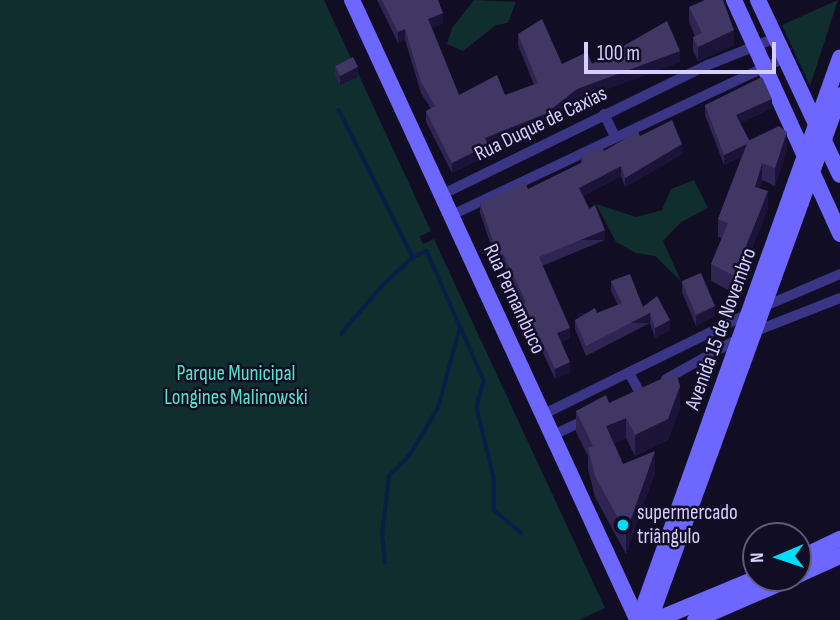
<!DOCTYPE html>
<meta charset="utf-8">
<style>
body{margin:0}
#map{position:relative;width:840px;height:620px;overflow:hidden;background:#110d24;font-family:"Sofia Sans Condensed",sans-serif}
div>[style]{position:absolute}
[style*='--x']{left:calc(var(--x)*1px);top:calc(var(--y)*1px);width:calc(var(--w)*1px);rotate:calc(var(--a)*1deg)}
.green>*{inset:0;background:#0f2e2d}
.stream>*{height:3.5px;margin:-1.75px;padding:0 1.75px;transform-origin:1.75px;border-radius:1.75px;background:#091e46}
.street>*{height:10px;margin:-5px;padding:0 5px;transform-origin:5px;border-radius:5px;background:#3a3585}
.secondary>*{height:16px;margin:-8px;padding:0 8px;transform-origin:8px;border-radius:8px;background:#6d66ff}
.wall>*{inset:0;background:#2f2552}
.shaded-wall>*{inset:0;background:#1b1438;transform-origin:0 0}
.building>*{inset:0;background:#413765;transform-origin:0 0}
.dots>*{width:19px;height:19px;translate:-50% -50%;box-sizing:border-box;border:4px solid #110d24;border-radius:50%}
span{translate:-50% -50%;white-space:nowrap;text-align:center;line-height:1.15;-webkit-text-stroke:5px #110d24;paint-order:stroke}
.street-label{font-size:21px;color:#d6cfff}
.park-label{font-size:21px;color:#55e5c4}
.poi-label{font-size:21px;color:#d6cfff}
.left{translate:0 -50%;text-align:left}
.north{position:absolute;left:742px;top:522px;width:70px;height:70px;box-sizing:border-box;background:#110d24;border:2px solid #605b7c;border-radius:50%;rotate:268deg;font-size:19px;font-weight:700;line-height:28px;text-align:center;color:#d6cfff}
.north::after{content:'';display:block;margin:auto;width:24px;height:32px;background:#00dcfa;clip-path:polygon(50% 0,100% 100%,50% 72%,0 100%)}
.scale{position:absolute;left:584px;top:42px;width:192px;height:32px;box-sizing:border-box;border:4px solid #d6cfff;border-top:0;padding-left:9px;font-size:21px;line-height:24px;white-space:nowrap;color:#d6cfff;-webkit-text-stroke:5px #110d24;paint-order:stroke}
</style>
<div id="map">
<div class="green">
<i style="clip-path:polygon(0 0,324px 0,431px 231px,420px 236px,421px 240px,423px 244px,434px 239px,605px 608px,579px 620px,0 620px)"></i>
<i style="clip-path:polygon(474px 0,516px 2px,508px 23px,496px 25px,463px 51px,447px 44px,452px 28px)"></i>
<i style="clip-path:polygon(838px 0,810px 86px,782px 25px)"></i>
<i style="clip-path:polygon(694px 180px,708px 208px,681px 222px,663px 241px,681px 281px,655px 256px,636px 253px,616px 242px,596px 204px,636px 217px,662px 210px,671px 189px)"></i>
</div>
<div class="stream">
<i style="--x:339;--y:110;--w:165;--a:63.3"></i>
<i style="--x:341;--y:334;--w:63;--a:-49.5"></i>
<i style="--x:382;--y:286;--w:42;--a:-43.1"></i>
<i style="--x:413;--y:257;--w:15;--a:-23"></i>
<i style="--x:427;--y:251;--w:141;--a:66.2"></i>
<i style="--x:484;--y:380;--w:29;--a:104"></i>
<i style="--x:477;--y:408;--w:71;--a:76.2"></i>
<i style="--x:494;--y:477;--w:33;--a:90"></i>
<i style="--x:494;--y:510;--w:35;--a:40"></i>
<i style="--x:385;--y:563;--w:28;--a:-96"></i>
<i style="--x:382;--y:535;--w:59;--a:-83.2"></i>
<i style="--x:389;--y:476;--w:28;--a:-45"></i>
<i style="--x:409;--y:456;--w:56;--a:-58.9"></i>
<i style="--x:438;--y:408;--w:84;--a:-74.8"></i>
</div>
<div class="street">
<i style="--x:604;--y:114;--w:25;--a:64"></i>
<i style="--x:441;--y:195;--w:297;--a:-26"></i>
<i style="--x:708;--y:65;--w:72;--a:-21.9"></i>
<i style="--x:452;--y:215;--w:367;--a:-25.3"></i>
<i style="--x:629;--y:373;--w:23;--a:61"></i>
<i style="--x:666;--y:379;--w:86;--a:-29.2"></i>
<i style="--x:741;--y:337;--w:106;--a:-21.5"></i>
<i style="--x:544;--y:414;--w:229;--a:-26.2"></i>
<i style="--x:749;--y:313;--w:99;--a:-23.2"></i>
<i style="--x:553;--y:435;--w:40;--a:-25"></i>
</div>
<div class="secondary">
<i style="--x:352;--y:0;--w:679;--a:65.28"></i>
<i style="--x:734;--y:0;--w:257;--a:65.6"></i>
<i style="--x:758;--y:0;--w:193;--a:64.9"></i>
<i style="--x:798;--y:559;--w:47;--a:-25.5"></i>
<i style="--x:798;--y:575;--w:46;--a:-24.3"></i>
<i style="--x:641;--y:614;--w:591;--a:-70.31"></i>
<i style="--x:651;--y:616;--w:554;--a:-70.06"></i>
<i style="--x:656;--y:620;--w:109;--a:-22.6"></i>
<i style="--x:695;--y:620;--w:106;--a:-23.4"></i>
</div>
<div class="wall">
<i style="clip-path:polygon(377px 0,438px 0,443px 23px,432px 28px,459px 95px,505px 95px,534px 85px,518px 45px,518px 34px,562px 64px,680px 62px,577px 100px,545px 124px,488px 147px,488px 155px,452px 173px,426px 122px,426px 111px,431px 109px,421px 93px,405px 40px,398px 43px)"></i>
<i style="clip-path:polygon(689px 7px,734px 45px,698px 61px,693px 51px,693px 37px,695px 36px,689px 22px)"></i>
<i style="clip-path:polygon(335px 65px,358px 77px,340px 85px,335px 75px)"></i>
<i style="clip-path:polygon(705px 105px,772px 108px,740px 123px,749px 140px,787px 150px,775px 186px,762px 180px,759px 189px,768px 208px,734px 293px,711px 281px,711px 264px,722px 238px,718px 237px,718px 219px,742px 156px,724px 165px,705px 115px)"></i>
<i style="clip-path:polygon(640px 136px,682px 154px,625px 187px,621px 176px,583px 196px,605px 240px,542px 266px,570px 338px,561px 342px,570px 372px,555px 379px,541px 349px,537px 351px,528px 337px,519px 315px,519px 305px,522px 304px,503px 264px,498px 266px,480px 213px,480px 203px,528px 189px,581px 163px,581px 156px,604px 151px)"></i>
<i style="clip-path:polygon(611px 281px,670px 330px,655px 338px,650px 323px,586px 356px,575px 329px,575px 320px,597px 313px,618px 305px,611px 291px)"></i>
<i style="clip-path:polygon(682px 282px,715px 316px,696px 326px,682px 292px)"></i>
<i style="clip-path:polygon(609px 403px,680px 407px,668px 440px,635px 456px,626px 438px,614px 443px,623px 464px,655px 472px,626px 554px,595px 497px,588px 469px,588px 456px,576px 432px,576px 411px)"></i>
</div>
<div class="shaded-wall">
<i style="clip-path:polygon(443px 13px,443px 23px,428px 30px,428px 19px)"></i>
<i style="clip-path:polygon(405px 29px,405px 40px,398px 43px,398px 32px)"></i>
<i style="clip-path:polygon(734px 30px,734px 45px,698px 61px,698px 47px)"></i>
<i style="clip-path:polygon(680px 51px,680px 62px,577px 100px,545px 124px,488px 147px,488px 155px,452px 173px,452px 163px,485px 138px,577px 89px)"></i>
<i style="clip-path:polygon(358px 67px,358px 77px,340px 85px,340px 75px)"></i>
<i style="clip-path:polygon(772px 99px,772px 108px,736px 125px,736px 115px)"></i>
<i style="clip-path:polygon(787px 132px,787px 150px,775px 186px,775px 168px)"></i>
<i style="clip-path:polygon(750px 143px,750px 152px,724px 165px,724px 155px)"></i>
<i style="clip-path:polygon(682px 144px,682px 154px,625px 187px,625px 178px)"></i>
<i style="clip-path:polygon(762px 163px,762px 180px,755px 205px,755px 187px)"></i>
<i style="clip-path:polygon(621px 166px,621px 176px,579px 198px,579px 188px)"></i>
<i style="clip-path:polygon(768px 191px,768px 208px,734px 293px,734px 276px)"></i>
<i style="left:605px;top:230px;width:10px;height:71px;rotate:90deg"></i>
<i style="clip-path:polygon(503px 254px,503px 264px,498px 266px,498px 256px)"></i>
<i style="clip-path:polygon(715px 306px,715px 316px,696px 326px,696px 316px)"></i>
<i style="left:650px;top:313px;width:10px;height:72px;rotate:90deg"></i>
<i style="clip-path:polygon(670px 320px,670px 330px,655px 338px,655px 328px)"></i>
<i style="clip-path:polygon(570px 328px,570px 338px,557px 343px,557px 333px)"></i>
<i style="clip-path:polygon(541px 339px,541px 349px,537px 351px,537px 341px)"></i>
<i style="clip-path:polygon(570px 362px,570px 372px,555px 379px,555px 369px)"></i>
<i style="clip-path:polygon(680px 386px,680px 407px,668px 440px,635px 456px,635px 435px)"></i>
<i style="clip-path:polygon(626px 418px,626px 438px,606px 447px,606px 426px)"></i>
<i style="clip-path:polygon(655px 451px,655px 472px,626px 554px,626px 533px)"></i>
</div>
<div class="building">
<i style="clip-path:polygon(382px 0,438px 0,443px 13px,428px 19px,459px 95px,497px 75px,505px 95px,538px 83px,518px 34px,542px 19px,562px 64px,587px 52px,592px 64px,667px 21px,680px 51px,577px 89px,545px 114px,485px 138px,488px 145px,452px 163px,426px 111px,435px 106px,421px 82px,405px 29px,398px 32px)"></i>
<i style="clip-path:polygon(705px 0,723px 0,734px 30px,698px 47px,693px 37px,702px 33px,689px 7px)"></i>
<i style="left:353px;top:57px;width:11px;height:20px;rotate:63deg"></i>
<i style="clip-path:polygon(762px 77px,772px 99px,736px 115px,749px 140px,746px 144px,724px 155px,705px 105px)"></i>
<i style="clip-path:polygon(672px 120px,682px 144px,625px 178px,621px 166px,579px 188px,589px 209px,595px 205px,605px 230px,539px 257px,570px 328px,557px 333px,570px 362px,555px 369px,541px 339px,537px 341px,528px 327px,519px 305px,526px 302px,503px 254px,498px 256px,480px 203px,525px 182px,528px 189px,583px 162px,581px 156px,602px 146px,604px 151px,638px 131px,640px 136px)"></i>
<i style="clip-path:polygon(779px 126px,787px 132px,775px 168px,762px 163px,755px 187px,768px 191px,734px 276px,711px 264px,728px 223px,718px 219px,748px 141px)"></i>
<i style="left:701px;top:273px;width:36px;height:21px;rotate:67deg"></i>
<i style="clip-path:polygon(630px 274px,643px 307px,657px 296px,670px 320px,655px 328px,650px 313px,586px 346px,575px 320px,595px 308px,597px 313px,622px 303px,611px 281px)"></i>
<i style="clip-path:polygon(676px 372px,680px 386px,668px 419px,635px 435px,626px 418px,606px 426px,623px 464px,655px 451px,626px 533px,595px 476px,588px 448px,593px 446px,576px 411px,606px 395px,609px 403px)"></i>
</div>
<div class="dots">
<i style="left:623px;top:525px;background:#00dcfa"></i>
</div>
<div class="street-label">
<span style="left:541px;top:124px;rotate:-26deg">Rua Duque de Caxias</span>
<span style="left:514px;top:299px;rotate:65deg">Rua Pernambuco</span>
<span style="left:721px;top:329px;rotate:-70deg">Avenida 15 de Novembro</span>
</div>
<div class="park-label">
<span style="left:236px;top:386px">Parque Municipal<br>Longines Malinowski</span>
</div>
<div class="poi-label">
<span class="left" style="left:637px;top:525px">supermercado<br>triângulo</span>
</div>
<div class="north">N</div>
<div class="scale">100 m</div>
</div>
